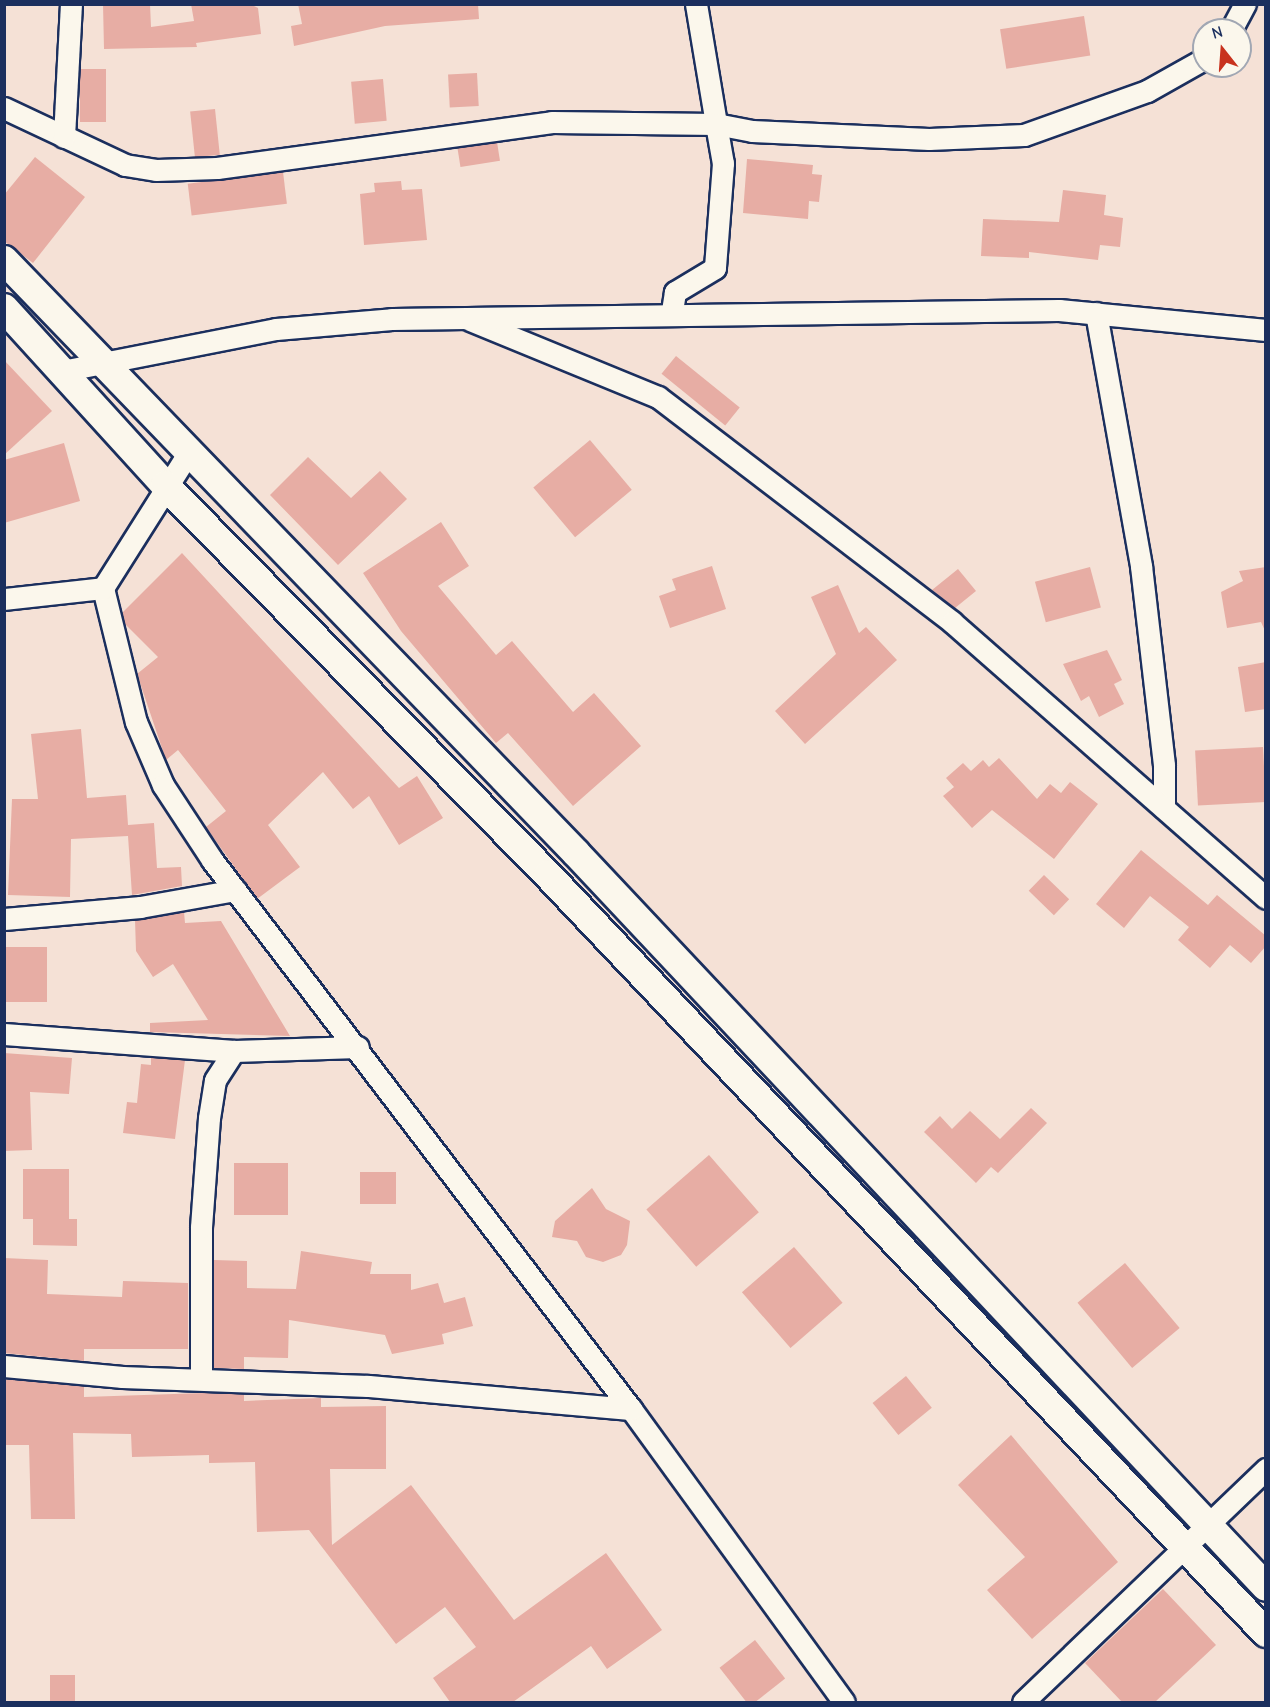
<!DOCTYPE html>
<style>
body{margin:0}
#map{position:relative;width:1270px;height:1707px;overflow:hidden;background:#f5e1d6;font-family:"Comic Neue",sans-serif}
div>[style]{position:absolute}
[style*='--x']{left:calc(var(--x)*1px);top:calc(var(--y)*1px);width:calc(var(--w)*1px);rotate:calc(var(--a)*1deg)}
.building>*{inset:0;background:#e7ada4;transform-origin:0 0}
.roads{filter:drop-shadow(2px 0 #1b2f5e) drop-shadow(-2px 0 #1b2f5e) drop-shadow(0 2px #1b2f5e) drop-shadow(0 -2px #1b2f5e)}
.minor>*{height:21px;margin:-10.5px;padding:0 10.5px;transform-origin:10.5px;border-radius:10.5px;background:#fbf7ec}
.secondary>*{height:28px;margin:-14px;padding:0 14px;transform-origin:14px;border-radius:14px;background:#fbf7ec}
span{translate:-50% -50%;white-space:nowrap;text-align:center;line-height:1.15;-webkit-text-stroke:5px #fbf7ec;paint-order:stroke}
.frame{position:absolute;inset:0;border:6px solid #1b2f5e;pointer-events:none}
.north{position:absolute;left:1192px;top:18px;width:60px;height:60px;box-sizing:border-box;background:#fbf7ec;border:2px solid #a1a7b3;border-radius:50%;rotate:343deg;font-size:16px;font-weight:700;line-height:24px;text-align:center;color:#1b2f5e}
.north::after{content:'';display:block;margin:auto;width:21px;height:27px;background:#c8321e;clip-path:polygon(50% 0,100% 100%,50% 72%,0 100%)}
</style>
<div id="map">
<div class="building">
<i style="clip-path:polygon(103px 4px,150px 4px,151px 27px,194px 21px,191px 4px,250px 4px,258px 8px,261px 34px,196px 43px,197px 47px,104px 49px)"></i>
<i style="clip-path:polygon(298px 4px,478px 4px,479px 19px,385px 26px,294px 46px,291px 26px,302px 24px)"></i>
<i style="left:1084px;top:16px;width:40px;height:85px;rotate:81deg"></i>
<i style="left:106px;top:69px;width:53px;height:26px;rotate:90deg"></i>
<i style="left:477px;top:73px;width:33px;height:29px;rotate:87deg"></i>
<i style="left:383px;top:79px;width:42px;height:32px;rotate:85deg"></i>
<i style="left:215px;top:109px;width:46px;height:25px;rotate:84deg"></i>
<i style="left:497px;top:142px;width:19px;height:40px;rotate:81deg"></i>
<i style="clip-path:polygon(35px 157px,85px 197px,33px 263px,4px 241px,4px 195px)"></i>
<i style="clip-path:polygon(747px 159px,813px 165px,812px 174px,822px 175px,819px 202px,809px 201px,808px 219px,743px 213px)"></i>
<i style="left:283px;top:172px;width:32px;height:96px;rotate:83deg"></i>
<i style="clip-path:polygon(401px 181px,402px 190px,422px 189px,427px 240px,364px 245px,360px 194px,375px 192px,374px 183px)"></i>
<i style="clip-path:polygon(1063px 190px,1106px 195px,1104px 215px,1123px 218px,1120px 247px,1100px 245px,1098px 260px,1029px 252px,1029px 258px,981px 256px,983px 219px,1059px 222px)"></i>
<i style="left:676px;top:356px;width:82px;height:23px;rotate:39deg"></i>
<i style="clip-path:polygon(4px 360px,52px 411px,4px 455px)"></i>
<i style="left:590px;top:440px;width:65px;height:74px;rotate:50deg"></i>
<i style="clip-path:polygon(64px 443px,80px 501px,4px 523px,4px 460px)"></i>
<i style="clip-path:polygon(308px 457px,351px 498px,380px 471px,407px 499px,338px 565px,270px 495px)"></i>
<i style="clip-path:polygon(441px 522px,469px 566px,438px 586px,496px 655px,512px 641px,573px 712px,594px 693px,641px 746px,573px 806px,508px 733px,496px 743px,401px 631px,363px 573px)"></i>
<i style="clip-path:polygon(182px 553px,399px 788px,417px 776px,443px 818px,399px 845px,369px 796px,353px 809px,323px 772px,268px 825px,300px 867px,257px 899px,206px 827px,226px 811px,178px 750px,166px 760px,137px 674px,158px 657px,125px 624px,122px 613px)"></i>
<i style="clip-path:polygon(712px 566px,726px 609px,670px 628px,659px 596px,676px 590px,672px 579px)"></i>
<i style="left:1090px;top:567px;width:42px;height:57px;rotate:75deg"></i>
<i style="clip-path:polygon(1266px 567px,1266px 633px,1261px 622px,1227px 628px,1221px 592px,1243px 581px,1239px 571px)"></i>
<i style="clip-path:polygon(958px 569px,976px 591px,955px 608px,932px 590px)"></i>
<i style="clip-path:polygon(838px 585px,859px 633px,866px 627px,897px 660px,805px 744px,775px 711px,836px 654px,811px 597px)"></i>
<i style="clip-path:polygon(1107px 650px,1122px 680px,1114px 684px,1124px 704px,1099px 717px,1089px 696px,1081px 701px,1063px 664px)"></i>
<i style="clip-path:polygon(1266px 662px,1266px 709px,1245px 712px,1238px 667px)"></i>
<i style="clip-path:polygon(81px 729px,87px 798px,126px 795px,128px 825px,154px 823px,157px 868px,181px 867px,182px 886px,132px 895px,128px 836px,71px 839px,70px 897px,8px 895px,12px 799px,38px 799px,31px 734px)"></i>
<i style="left:1263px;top:747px;width:55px;height:68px;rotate:87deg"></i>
<i style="clip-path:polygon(999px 758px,1037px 799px,1050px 784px,1061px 793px,1070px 782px,1098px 804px,1054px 859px,992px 810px,972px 828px,943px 796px,954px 787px,946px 778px,963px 763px,971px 771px,983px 760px,989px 767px)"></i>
<i style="clip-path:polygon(1141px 850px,1208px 905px,1217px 895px,1266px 936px,1266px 946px,1251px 963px,1230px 945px,1210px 968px,1178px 940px,1189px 927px,1150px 896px,1124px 928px,1096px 904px)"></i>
<i style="left:1044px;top:875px;width:35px;height:22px;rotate:44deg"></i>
<i style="clip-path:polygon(184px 912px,185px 923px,221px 921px,290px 1036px,150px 1032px,150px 1023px,208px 1020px,173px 964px,153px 977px,136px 951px,135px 920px)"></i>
<i style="left:4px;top:947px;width:43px;height:55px"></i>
<i style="clip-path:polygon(4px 1053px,72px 1058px,69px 1094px,30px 1092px,32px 1150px,4px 1151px)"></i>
<i style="clip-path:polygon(151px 1058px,185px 1060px,175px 1139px,123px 1133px,127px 1102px,137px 1103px,141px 1064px,151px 1065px)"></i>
<i style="clip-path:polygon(1031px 1108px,1047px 1123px,998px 1173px,991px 1167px,976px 1183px,924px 1132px,940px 1116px,952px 1129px,970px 1111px,1000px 1139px)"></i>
<i style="left:709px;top:1155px;width:76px;height:83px;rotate:49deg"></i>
<i style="left:234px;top:1163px;width:54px;height:52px"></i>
<i style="clip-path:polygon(23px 1169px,69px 1169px,69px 1219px,77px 1219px,77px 1246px,33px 1245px,33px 1219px,23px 1219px)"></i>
<i style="left:360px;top:1172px;width:36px;height:32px"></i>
<i style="clip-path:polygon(592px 1188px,606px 1209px,630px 1221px,627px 1245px,621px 1255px,603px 1262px,586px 1257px,577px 1241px,552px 1237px,555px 1221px)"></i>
<i style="left:794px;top:1247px;width:74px;height:69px;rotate:49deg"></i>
<i style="clip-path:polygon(301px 1251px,372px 1262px,370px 1274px,411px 1274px,411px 1290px,438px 1283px,444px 1303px,465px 1297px,473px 1326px,442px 1334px,444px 1344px,392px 1354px,385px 1335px,289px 1320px,288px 1358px,244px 1357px,244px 1369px,214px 1368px,214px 1260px,247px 1261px,247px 1288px,296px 1289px)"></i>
<i style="clip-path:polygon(4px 1258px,48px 1260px,47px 1294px,122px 1297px,123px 1281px,188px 1283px,188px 1349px,84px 1349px,84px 1361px,4px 1353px)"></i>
<i style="left:1125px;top:1263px;width:85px;height:62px;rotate:50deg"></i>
<i style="left:906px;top:1376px;width:41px;height:43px;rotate:51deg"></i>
<i style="clip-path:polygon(4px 1379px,84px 1386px,84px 1397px,204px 1393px,244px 1394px,244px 1401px,321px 1398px,321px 1407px,386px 1406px,386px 1469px,330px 1469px,332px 1545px,411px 1485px,514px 1620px,606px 1553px,662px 1630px,607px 1669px,591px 1646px,513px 1702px,450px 1702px,433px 1678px,476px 1647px,445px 1607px,396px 1644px,309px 1530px,257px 1532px,255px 1462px,209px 1463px,209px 1455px,132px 1457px,131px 1434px,73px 1433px,75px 1519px,31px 1519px,29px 1445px,4px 1445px)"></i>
<i style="clip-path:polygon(1011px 1435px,1118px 1562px,1032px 1639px,987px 1590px,1025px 1557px,958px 1485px)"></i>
<i style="clip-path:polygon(1163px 1589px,1216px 1645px,1155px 1702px,1122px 1702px,1085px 1663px)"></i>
<i style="left:755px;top:1640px;width:49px;height:45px;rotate:52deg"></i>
<i style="left:50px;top:1675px;width:25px;height:27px"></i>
</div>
<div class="roads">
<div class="minor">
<i style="--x:696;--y:4;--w:122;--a:80.5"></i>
<i style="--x:716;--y:124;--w:37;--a:11"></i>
<i style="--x:752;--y:131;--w:177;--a:2.6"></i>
<i style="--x:929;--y:139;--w:95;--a:-2.4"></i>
<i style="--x:1024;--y:135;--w:131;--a:-19.7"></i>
<i style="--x:1147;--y:91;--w:65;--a:-29.3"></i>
<i style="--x:1231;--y:30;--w:30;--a:-62"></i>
<i style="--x:4;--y:108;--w:134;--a:25.2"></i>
<i style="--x:125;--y:165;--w:31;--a:9"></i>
<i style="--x:156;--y:170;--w:61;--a:-1.9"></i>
<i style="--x:217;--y:168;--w:338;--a:-7.8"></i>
<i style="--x:552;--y:122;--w:164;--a:0.7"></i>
<i style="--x:716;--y:124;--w:40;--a:80"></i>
<i style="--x:723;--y:163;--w:105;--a:94.4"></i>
<i style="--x:715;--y:268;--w:47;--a:149"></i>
<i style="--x:675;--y:292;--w:20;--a:99"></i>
<i style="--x:64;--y:137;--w:133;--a:-87"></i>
<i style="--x:1096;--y:313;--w:257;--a:79.9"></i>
<i style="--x:1141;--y:566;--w:200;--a:83.4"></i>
<i style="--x:1164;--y:765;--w:43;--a:90"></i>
<i style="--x:470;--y:320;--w:203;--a:22.3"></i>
<i style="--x:658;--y:397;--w:370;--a:37.4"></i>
<i style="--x:952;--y:622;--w:418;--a:41.3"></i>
<i style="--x:62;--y:371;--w:218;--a:-11.1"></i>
<i style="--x:276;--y:329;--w:116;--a:-4.9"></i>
<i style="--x:392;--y:319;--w:667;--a:-0.77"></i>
<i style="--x:1059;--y:310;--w:208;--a:5.5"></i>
<i style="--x:103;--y:588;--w:138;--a:76.2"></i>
<i style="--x:136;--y:722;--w:69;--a:66.8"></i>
<i style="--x:163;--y:785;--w:90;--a:56.8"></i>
<i style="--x:212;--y:860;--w:691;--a:52.65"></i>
<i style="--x:631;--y:1409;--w:362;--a:54"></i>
<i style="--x:4;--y:599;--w:100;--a:-6.3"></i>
<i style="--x:103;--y:588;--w:161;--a:-57.7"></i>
<i style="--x:4;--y:919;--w:137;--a:-5"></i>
<i style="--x:140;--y:907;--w:97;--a:-10.1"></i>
<i style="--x:4;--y:1034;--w:231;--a:4.2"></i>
<i style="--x:234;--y:1051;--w:124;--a:-1.8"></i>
<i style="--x:4;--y:1366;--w:119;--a:5.3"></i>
<i style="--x:122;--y:1377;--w:246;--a:2.1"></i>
<i style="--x:368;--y:1386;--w:264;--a:5"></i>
<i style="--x:201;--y:1379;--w:152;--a:-90"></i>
<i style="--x:201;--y:1227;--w:109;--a:-85.8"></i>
<i style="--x:209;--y:1118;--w:38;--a:-81"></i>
<i style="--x:215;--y:1080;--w:35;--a:-57"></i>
<i style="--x:1023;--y:1702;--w:337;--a:-43.8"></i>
</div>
<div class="secondary">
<i style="--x:4;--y:260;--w:824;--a:46.03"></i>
<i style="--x:576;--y:853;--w:1007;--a:46.77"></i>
<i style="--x:4;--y:308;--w:239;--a:47.7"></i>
<i style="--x:165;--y:485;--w:547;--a:45.52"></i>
<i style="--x:548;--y:875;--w:1044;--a:46.55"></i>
</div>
</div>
<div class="frame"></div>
<div class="north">N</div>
</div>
